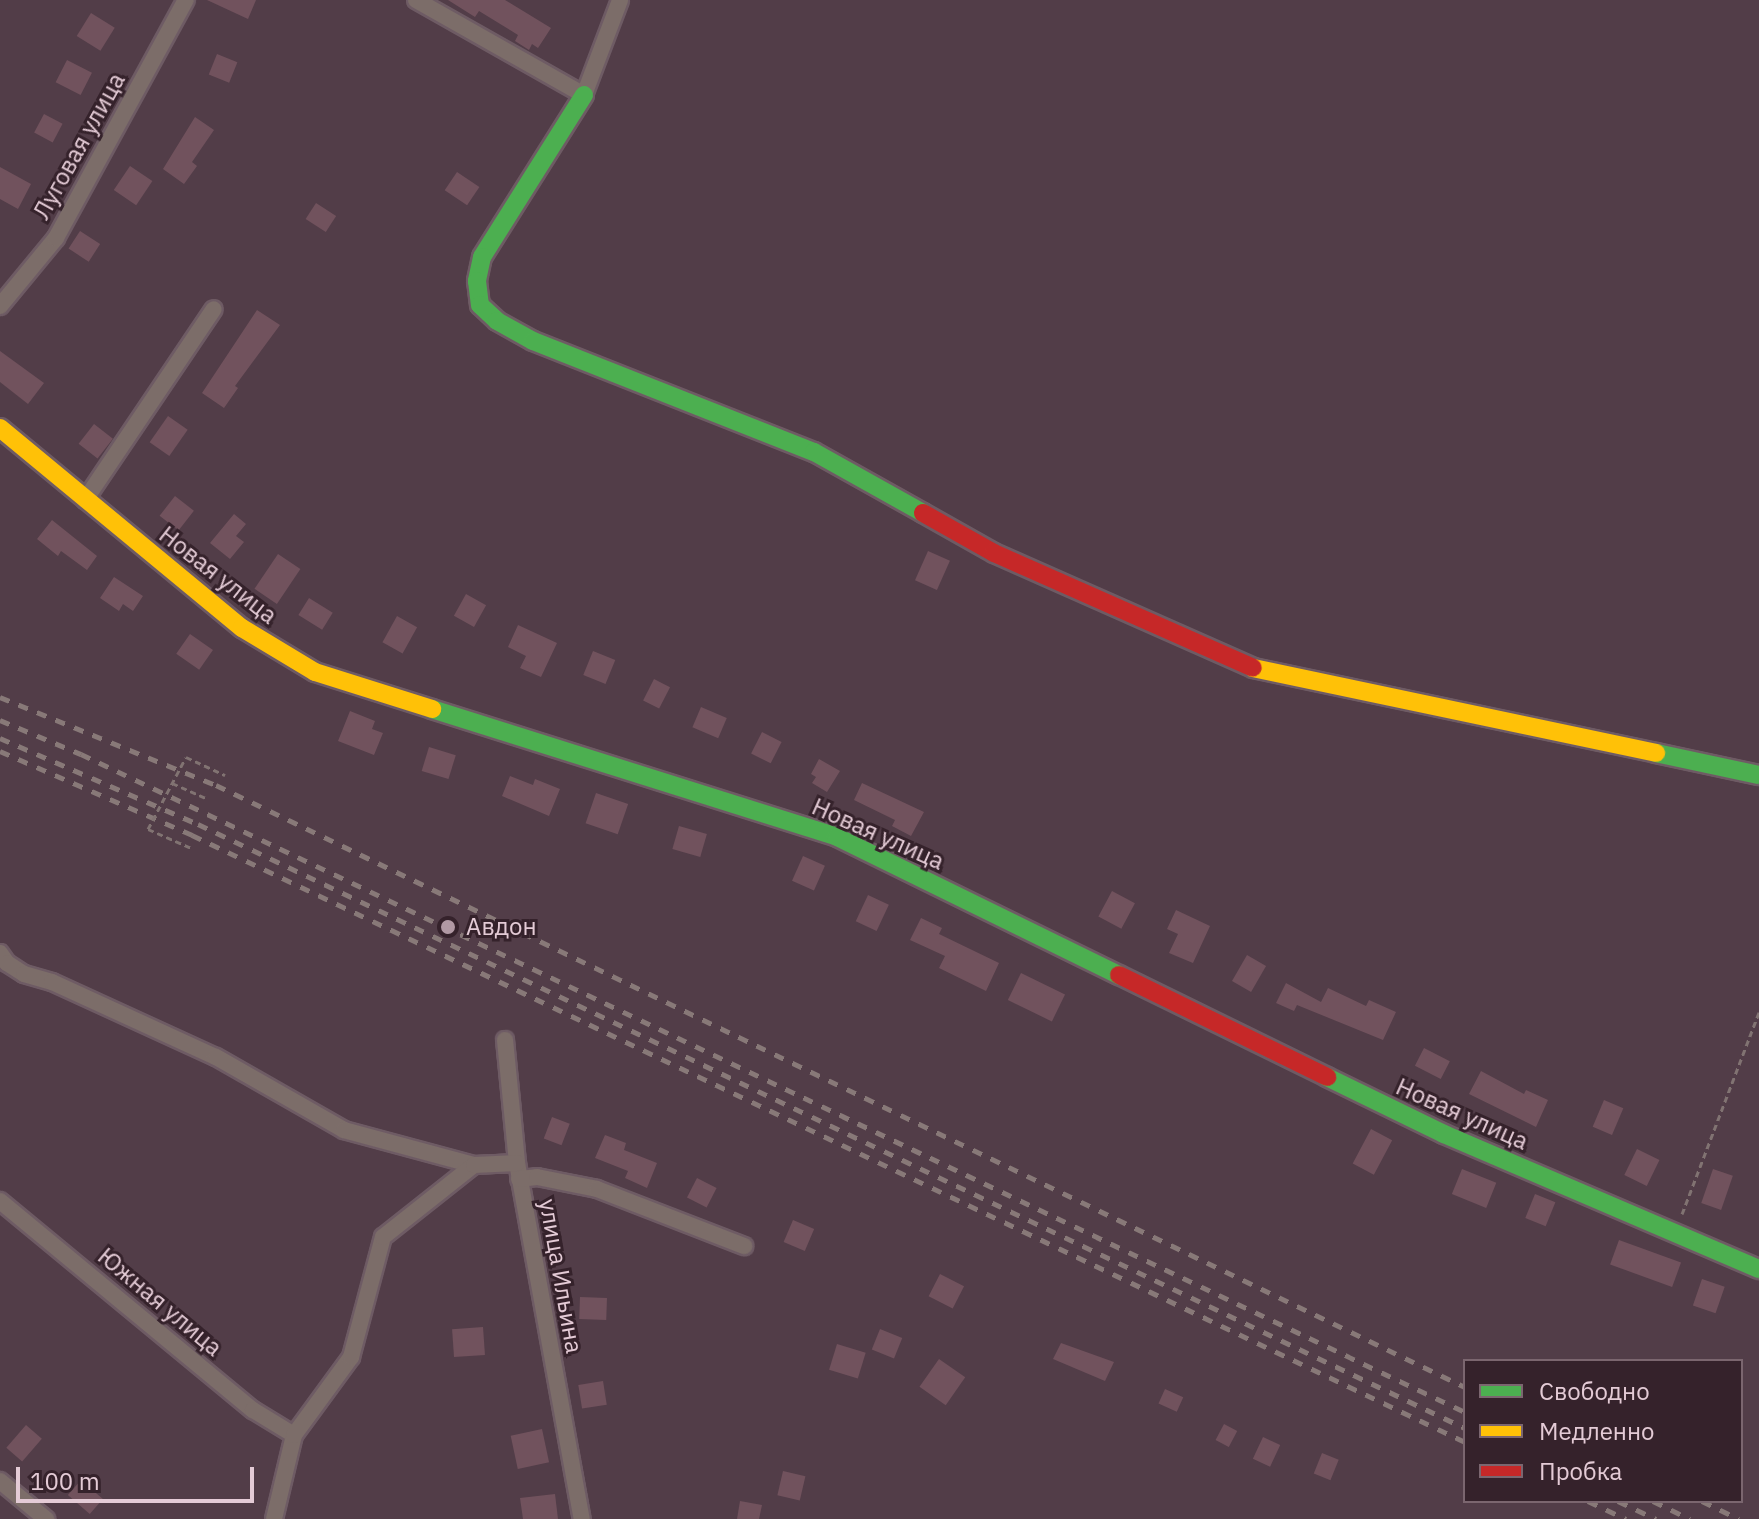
<!DOCTYPE html>
<html>
<head>
<meta charset="utf-8">
<style>
	body { margin:0 }
	#map { position:relative; width:1759px; height:1519px; overflow:hidden; background:#523d48; font-family:"IBM Plex Sans",sans-serif }
	div>[style] { position:absolute }
	.building>* { inset:0; background:#71525d; transform-origin:0 0 }
	.path>* { height:3px; margin-top:-1.5px; transform-origin:0; background:repeating-linear-gradient(90deg,#817372 0 6px,transparent 0 10px) }
	.roads { filter:drop-shadow(2px 0 #6e5b64) drop-shadow(-2px 0 #6e5b64) drop-shadow(0 2px #6e5b64) drop-shadow(0 -2px #6e5b64) }
	.street>* { height:16px; margin:-8px; padding:0 8px; transform-origin:8px; border-radius:8px; background:#7c6d69 }
	.fast>* { height:18px; margin:-9px; padding:0 9px; transform-origin:9px; border-radius:9px; background:#4caf50 }
	.slow>* { height:18px; margin:-9px; padding:0 9px; transform-origin:9px; border-radius:9px; background:#ffc107 }
	.jam>* { height:18px; margin:-9px; padding:0 9px; transform-origin:9px; border-radius:9px; background:#c62828 }
	.rail>* { height:5px; margin-top:-2.5px; transform-origin:0; background:repeating-linear-gradient(90deg,#887978 0 10px,transparent 0 20px) }
	.path-bridge>* { height:3px; margin-top:-1.5px; transform-origin:0; background:repeating-linear-gradient(90deg,#817372 0 6px,transparent 0 10px) }
	.dots>* { width:22px; height:22px; translate:-50% -50%; box-sizing:border-box; border:4px solid #35222b; border-radius:50% }
	span { translate:-50% -50%; white-space:nowrap; text-align:center; line-height:1.15; -webkit-text-stroke:6px #35222b; paint-order:stroke }
	.street-label { font-size:24px; color:#e4cbd6 }
	.poi-label { font-size:24px; color:#e4cbd6 }
	.left { translate:0 -50%; text-align:left }
	.legend { position:absolute; left:1463px; top:1359px; width:280px; height:144px; box-sizing:border-box; background:#35222b; border:2px solid #7b666f; margin:0; padding:10px 14px; list-style:none; font-size:24px; color:#e4cbd6 }
	.legend li { display:flex; align-items:center; gap:16px; height:40px }
	.legend b { width:40px; border:2px solid #7b666f }
	.scale { position:absolute; left:16px; top:1467px; width:238px; height:36px; box-sizing:border-box; border:4px solid #e4cbd6; border-top:0; padding-left:10px; font-size:24px; line-height:28px; white-space:nowrap; color:#e4cbd6; -webkit-text-stroke:6px #35222b; paint-order:stroke }
</style>
</head>
<body>
<div id="map">
	<div class="building">
		<i style="clip-path:polygon(207px 0,256px 0,248px 19px)"></i>
		<i style="clip-path:polygon(448px 0,505px 0,551px 28px,538px 48px,532px 44px,529px 50px,515px 41px,518px 35px,479px 11px,475px 17px)"></i>
		<i style="left:91px;top:13px;width:28px;height:27px;rotate:32deg"></i>
		<i style="left:217px;top:54px;width:22px;height:22px;rotate:22deg"></i>
		<i style="left:67px;top:60px;width:28px;height:25px;rotate:27deg"></i>
		<i style="left:44px;top:114px;width:21px;height:21px;rotate:28deg"></i>
		<i style="clip-path:polygon(195px 117px,214px 130px,192px 162px,197px 166px,184px 184px,163px 169px)"></i>
		<i style="left:130px;top:166px;width:27px;height:29px;rotate:34deg"></i>
		<i style="clip-path:polygon(0 167px,31px 184px,18px 209px,0 199px)"></i>
		<i style="left:457px;top:172px;width:27px;height:22px;rotate:34deg"></i>
		<i style="left:316px;top:203px;width:24px;height:19px;rotate:33deg"></i>
		<i style="left:80px;top:231px;width:24px;height:21px;rotate:33deg"></i>
		<i style="clip-path:polygon(257px 310px,280px 325px,235px 386px,238px 388px,224px 408px,202px 393px)"></i>
		<i style="clip-path:polygon(0 351px,44px 383px,28px 404px,0 382px)"></i>
		<i style="left:168px;top:416px;width:24px;height:32px;rotate:35deg"></i>
		<i style="left:94px;top:424px;width:24px;height:25px;rotate:38deg"></i>
		<i style="left:175px;top:496px;width:24px;height:25px;rotate:38deg"></i>
		<i style="clip-path:polygon(234px 514px,246px 524px,236px 536px,244px 542px,230px 559px,210px 543px)"></i>
		<i style="clip-path:polygon(52px 520px,97px 556px,87px 570px,61px 551px,58px 556px,37px 539px)"></i>
		<i style="left:928px;top:551px;width:24px;height:32px;rotate:24deg"></i>
		<i style="left:278px;top:554px;width:27px;height:42px;rotate:34deg"></i>
		<i style="clip-path:polygon(114px 577px,143px 596px,133px 611px,123px 604px,119px 611px,100px 598px)"></i>
		<i style="left:466px;top:594px;width:23px;height:25px;rotate:29deg"></i>
		<i style="left:309px;top:598px;width:28px;height:20px;rotate:32deg"></i>
		<i style="left:397px;top:616px;width:23px;height:30px;rotate:29deg"></i>
		<i style="clip-path:polygon(518px 625px,557px 643px,541px 677px,520px 668px,526px 656px,508px 647px)"></i>
		<i style="left:190px;top:634px;width:28px;height:24px;rotate:35deg"></i>
		<i style="left:593px;top:651px;width:24px;height:26px;rotate:22deg"></i>
		<i style="left:654px;top:679px;width:18px;height:24px;rotate:27deg"></i>
		<i style="left:701px;top:707px;width:28px;height:22px;rotate:23deg"></i>
		<i style="clip-path:polygon(350px 711px,375px 721px,372px 729px,383px 733px,374px 755px,338px 741px)"></i>
		<i style="left:762px;top:732px;width:22px;height:24px;rotate:27deg"></i>
		<i style="left:429px;top:747px;width:28px;height:25px;rotate:17deg"></i>
		<i style="clip-path:polygon(819px 759px,840px 771px,827px 792px,812px 783px,816px 777px,811px 774px)"></i>
		<i style="clip-path:polygon(510px 776px,533px 785px,535px 779px,560px 789px,549px 816px,502px 796px)"></i>
		<i style="clip-path:polygon(862px 783px,924px 812px,911px 836px,892px 826px,895px 820px,854px 800px)"></i>
		<i style="left:596px;top:793px;width:34px;height:32px;rotate:19deg"></i>
		<i style="left:679px;top:826px;width:29px;height:24px;rotate:16deg"></i>
		<i style="left:803px;top:856px;width:24px;height:27px;rotate:24deg"></i>
		<i style="left:1112px;top:891px;width:26px;height:29px;rotate:28deg"></i>
		<i style="left:868px;top:895px;width:23px;height:29px;rotate:25deg"></i>
		<i style="clip-path:polygon(1176px 910px,1210px 926px,1193px 963px,1169px 953px,1178px 934px,1167px 929px)"></i>
		<i style="clip-path:polygon(921px 918px,942px 928px,939px 934px,999px 963px,986px 991px,939px 968px,945px 956px,910px 940px)"></i>
		<i style="left:1247px;top:955px;width:22px;height:30px;rotate:30deg"></i>
		<i style="left:1021px;top:973px;width:49px;height:30px;rotate:26deg"></i>
		<i style="clip-path:polygon(1286px 983px,1321px 1002px,1328px 988px,1366px 1006px,1369px 1000px,1396px 1012px,1383px 1040px,1297px 1005px,1294px 1011px,1276px 1003px)"></i>
		<i style="left:1424px;top:1048px;width:29px;height:20px;rotate:27deg"></i>
		<i style="clip-path:polygon(1481px 1071px,1524px 1094px,1526px 1090px,1548px 1100px,1536px 1127px,1469px 1094px)"></i>
		<i style="left:1604px;top:1100px;width:21px;height:29px;rotate:23deg"></i>
		<i style="left:552px;top:1117px;width:19px;height:23px;rotate:21deg"></i>
		<i style="left:1371px;top:1129px;width:24px;height:39px;rotate:28deg"></i>
		<i style="clip-path:polygon(605px 1135px,626px 1143px,624px 1150px,657px 1163px,647px 1188px,625px 1178px,628px 1171px,595px 1158px)"></i>
		<i style="left:1637px;top:1149px;width:25px;height:29px;rotate:26deg"></i>
		<i style="left:1462px;top:1169px;width:37px;height:27px;rotate:22deg"></i>
		<i style="left:1713px;top:1169px;width:21px;height:36px;rotate:19deg"></i>
		<i style="left:697px;top:1178px;width:22px;height:22px;rotate:27deg"></i>
		<i style="left:1535px;top:1194px;width:22px;height:26px;rotate:22deg"></i>
		<i style="left:793px;top:1220px;width:23px;height:24px;rotate:23deg"></i>
		<i style="left:1619px;top:1240px;width:66px;height:26px;rotate:20deg"></i>
		<i style="left:940px;top:1274px;width:27px;height:25px;rotate:27deg"></i>
		<i style="left:1702px;top:1279px;width:24px;height:28px;rotate:19deg"></i>
		<i style="left:580px;top:1297px;width:27px;height:22px;rotate:2deg"></i>
		<i style="left:483px;top:1327px;width:28px;height:31px;rotate:86deg"></i>
		<i style="left:880px;top:1329px;width:24px;height:22px;rotate:22deg"></i>
		<i style="clip-path:polygon(1061px 1343px,1114px 1362px,1105px 1381px,1053px 1359px)"></i>
		<i style="left:837px;top:1344px;width:30px;height:27px;rotate:17deg"></i>
		<i style="left:939px;top:1359px;width:32px;height:34px;rotate:35deg"></i>
		<i style="left:603px;top:1381px;width:24px;height:25px;rotate:81deg"></i>
		<i style="left:1165px;top:1389px;width:20px;height:16px;rotate:24deg"></i>
		<i style="left:1224px;top:1424px;width:15px;height:18px;rotate:28deg"></i>
		<i style="left:26px;top:1425px;width:21px;height:30px;rotate:41deg"></i>
		<i style="left:542px;top:1429px;width:34px;height:32px;rotate:78deg"></i>
		<i style="left:1263px;top:1437px;width:19px;height:24px;rotate:25deg"></i>
		<i style="left:1322px;top:1453px;width:18px;height:22px;rotate:22deg"></i>
		<i style="left:783px;top:1471px;width:23px;height:25px;rotate:13deg"></i>
		<i style="left:81px;top:1480px;width:29px;height:20px;rotate:41deg"></i>
		<i style="clip-path:polygon(555px 1494px,558px 1519px,523px 1519px,520px 1498px)"></i>
		<i style="clip-path:polygon(740px 1501px,762px 1505px,759px 1519px,737px 1519px)"></i>
	</div>
	<div class="path">
		<i style="left:186px;top:757px;width:43px;rotate:24.8deg"></i>
		<i style="left:172px;top:783px;width:39px;rotate:24deg"></i>
		<i style="left:148px;top:829px;width:47px;rotate:23.8deg"></i>
		<i style="left:1682px;top:1214px;width:216px;rotate:-69.1deg"></i>
	</div>
	<div class="roads">
		<div class="street">
			<i style="left:416px;top:0;width:193px;rotate:29.5deg"></i>
			<i style="left:584px;top:95px;width:102px;rotate:-69.2deg"></i>
			<i style="left:0;top:306px;width:88px;rotate:-50.5deg"></i>
			<i style="left:56px;top:238px;width:271px;rotate:-61.4deg"></i>
			<i style="left:85px;top:500px;width:230px;rotate:-56deg"></i>
			<i style="left:0;top:953px;width:12px;rotate:55deg"></i>
			<i style="left:7px;top:963px;width:20px;rotate:33deg"></i>
			<i style="left:24px;top:974px;width:29px;rotate:16deg"></i>
			<i style="left:52px;top:982px;width:180px;rotate:24.6deg"></i>
			<i style="left:216px;top:1057px;width:147px;rotate:29.7deg"></i>
			<i style="left:344px;top:1130px;width:135px;rotate:15.1deg"></i>
			<i style="left:505px;top:1040px;width:124px;rotate:84.4deg"></i>
			<i style="left:517px;top:1163px;width:362px;rotate:79.7deg"></i>
			<i style="left:519px;top:1179px;width:18px;rotate:-6deg"></i>
			<i style="left:537px;top:1177px;width:61px;rotate:11.3deg"></i>
			<i style="left:597px;top:1189px;width:158px;rotate:21.2deg"></i>
			<i style="left:0;top:1201px;width:328px;rotate:39.6deg"></i>
			<i style="left:253px;top:1410px;width:48px;rotate:31.4deg"></i>
			<i style="left:0;top:1481px;width:60px;rotate:39.6deg"></i>
			<i style="left:274px;top:1519px;width:86px;rotate:-76.6deg"></i>
			<i style="left:294px;top:1435px;width:97px;rotate:-53.8deg"></i>
			<i style="left:351px;top:1357px;width:124px;rotate:-75.1deg"></i>
			<i style="left:383px;top:1237px;width:116px;rotate:-38.4deg"></i>
			<i style="left:474px;top:1165px;width:43px;rotate:-2.7deg"></i>
		</div>
		<div class="fast">
			<i style="left:584px;top:95px;width:191px;rotate:122.2deg"></i>
			<i style="left:482px;top:257px;width:25px;rotate:102deg"></i>
			<i style="left:477px;top:281px;width:24px;rotate:83deg"></i>
			<i style="left:480px;top:305px;width:23px;rotate:43deg"></i>
			<i style="left:497px;top:321px;width:41px;rotate:29.1deg"></i>
			<i style="left:533px;top:341px;width:302px;rotate:21.6deg"></i>
			<i style="left:814px;top:452px;width:125px;rotate:29.2deg"></i>
			<i style="left:432px;top:709px;width:425px;rotate:17.5deg"></i>
			<i style="left:837px;top:837px;width:314px;rotate:26.1deg"></i>
			<i style="left:1656px;top:753px;width:105px;rotate:12.1deg"></i>
			<i style="left:1327px;top:1077px;width:130px;rotate:26deg"></i>
			<i style="left:1444px;top:1134px;width:343px;rotate:23.2deg"></i>
		</div>
		<div class="slow">
			<i style="left:0;top:428px;width:314px;rotate:39.6deg"></i>
			<i style="left:242px;top:628px;width:85px;rotate:31.1deg"></i>
			<i style="left:315px;top:672px;width:123px;rotate:17.5deg"></i>
			<i style="left:1253px;top:668px;width:412px;rotate:11.9deg"></i>
		</div>
		<div class="jam">
			<i style="left:923px;top:513px;width:81px;rotate:29.4deg"></i>
			<i style="left:994px;top:553px;width:283px;rotate:23.9deg"></i>
			<i style="left:1119px;top:975px;width:232px;rotate:26.1deg"></i>
		</div>
	</div>
	<div class="rail">
		<i style="left:0;top:697px;width:233px;rotate:22.2deg"></i>
		<i style="left:216px;top:785px;width:1387px;rotate:25.73deg"></i>
		<i style="left:0;top:720px;width:88px;rotate:22.8deg"></i>
		<i style="left:81px;top:754px;width:1532px;rotate:25.43deg"></i>
		<i style="left:0;top:738px;width:216px;rotate:23.5deg"></i>
		<i style="left:198px;top:824px;width:1404px;rotate:25.49deg"></i>
		<i style="left:0;top:751px;width:210px;rotate:23.6deg"></i>
		<i style="left:192px;top:835px;width:1410px;rotate:25.49deg"></i>
		<i style="left:1588px;top:1501px;width:42px;rotate:25.3deg"></i>
		<i style="left:1618px;top:1501px;width:42px;rotate:25.3deg"></i>
		<i style="left:1653px;top:1501px;width:41px;rotate:25.9deg"></i>
		<i style="left:1702px;top:1501px;width:41px;rotate:25.9deg"></i>
	</div>
	<div class="path-bridge">
		<i style="left:148px;top:829px;width:81px;rotate:-62.2deg"></i>
	</div>
	<div class="dots">
		<i style="left:448px;top:927px;background:#b199a4"></i>
	</div>
	<div class="street-label">
		<span style="left:79px;top:146px;rotate:-61deg">Луговая улица</span>
		<span style="left:218px;top:575px;rotate:38deg">Новая улица</span>
		<span style="left:878px;top:834px;rotate:24deg">Новая улица</span>
		<span style="left:1462px;top:1114px;rotate:24deg">Новая улица</span>
		<span style="left:561px;top:1276px;rotate:80deg">улица Ильина</span>
		<span style="left:160px;top:1302px;rotate:40deg">Южная улица</span>
	</div>
	<div class="poi-label">
		<span class="left" style="left:466px;top:927px">Авдон</span>
	</div>
	<ul class="legend">
	<li><b style="height:10px;background:#4caf50"></b>Свободно</li>
	<li><b style="height:10px;background:#ffc107"></b>Медленно</li>
	<li><b style="height:10px;background:#c62828"></b>Пробка</li>
	</ul>
	<div class="scale">100 m</div>
</div>
</body>
</html>
